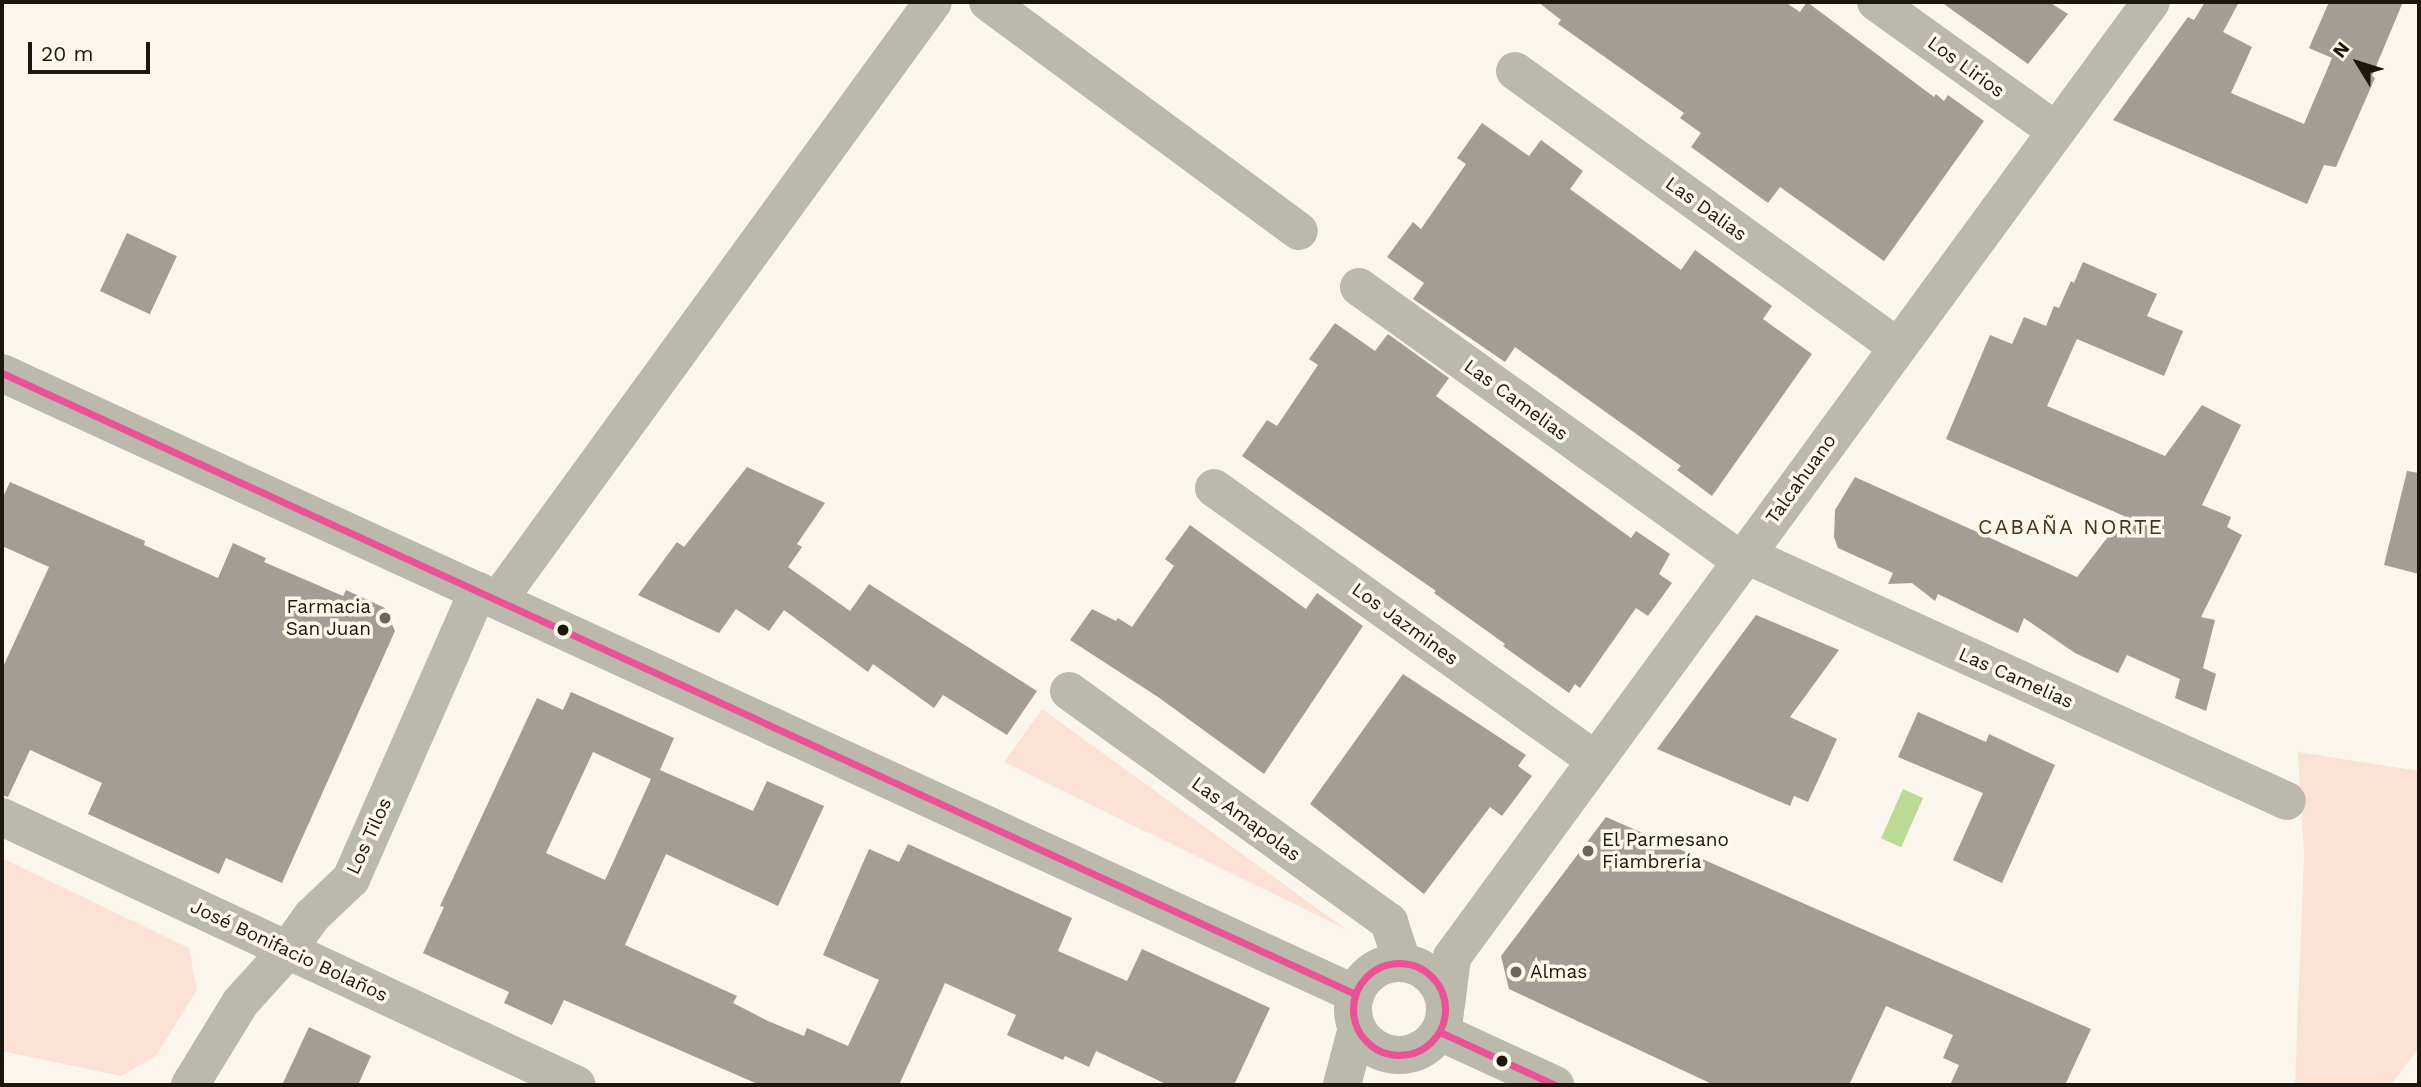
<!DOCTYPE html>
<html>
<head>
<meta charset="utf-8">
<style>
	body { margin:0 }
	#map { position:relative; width:2421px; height:1087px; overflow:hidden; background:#faf6ed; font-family:"Work Sans",sans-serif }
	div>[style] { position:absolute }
	.green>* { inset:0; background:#fbe2d5 }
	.water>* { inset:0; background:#bcd996; transform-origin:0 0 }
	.building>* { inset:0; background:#a39d96; transform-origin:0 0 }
	.minor>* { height:38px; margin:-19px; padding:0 19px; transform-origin:19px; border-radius:19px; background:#bab9ac }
	.minor>.ring { margin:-19px; padding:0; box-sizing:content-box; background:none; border:38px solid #bab9ac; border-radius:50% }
	.bus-1>* { height:7px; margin:-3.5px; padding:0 3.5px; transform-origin:3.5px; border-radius:3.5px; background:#e95297 }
	.bus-1>.ring { margin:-3.5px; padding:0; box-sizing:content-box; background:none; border:7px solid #e95297; border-radius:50% }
	.dots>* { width:19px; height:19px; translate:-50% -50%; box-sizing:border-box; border:4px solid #fff7e8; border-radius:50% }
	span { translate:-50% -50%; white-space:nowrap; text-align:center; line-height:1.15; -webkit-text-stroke:7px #fff7e8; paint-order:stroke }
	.street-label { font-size:19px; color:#1b170e }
	.poi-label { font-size:19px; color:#1b170e }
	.right { translate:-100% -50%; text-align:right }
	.left { translate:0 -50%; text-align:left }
	.neighbourhood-label { font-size:21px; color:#3f3622; letter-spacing:2px }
	.frame { position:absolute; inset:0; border:4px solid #1b170e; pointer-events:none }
	.north { position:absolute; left:2323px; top:28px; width:70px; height:70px; -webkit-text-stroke:5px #fff7e8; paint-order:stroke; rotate:308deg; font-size:19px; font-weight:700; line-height:28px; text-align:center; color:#1b170e }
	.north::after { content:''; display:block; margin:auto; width:24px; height:32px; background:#1b170e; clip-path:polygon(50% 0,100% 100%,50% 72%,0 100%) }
	.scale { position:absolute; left:28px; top:42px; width:122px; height:32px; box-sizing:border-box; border:4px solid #1b170e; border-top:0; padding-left:9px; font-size:21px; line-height:24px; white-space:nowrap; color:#1b170e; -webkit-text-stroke:5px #fff7e8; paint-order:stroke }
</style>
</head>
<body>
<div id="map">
	<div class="green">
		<i style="clip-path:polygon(1042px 709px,1347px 930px,1004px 762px)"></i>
		<i style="clip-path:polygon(2298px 752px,2419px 771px,2419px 1047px,2391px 1085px,2295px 1085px,2304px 855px)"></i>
		<i style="clip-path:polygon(2px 858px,189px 948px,197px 990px,156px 1056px,121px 1076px,2px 1051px)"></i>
	</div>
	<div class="water">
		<i style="left:1903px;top:789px;width:22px;height:54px;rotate:24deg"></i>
	</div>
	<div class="building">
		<i style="clip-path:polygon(1538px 2px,1785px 2px,1800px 12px,1807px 2px,1934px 97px,1936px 94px,1944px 101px,1948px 95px,1984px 121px,1884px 261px,1780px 187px,1768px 203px,1691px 147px,1701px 133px,1680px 118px,1684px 113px,1558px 24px,1561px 20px)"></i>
		<i style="clip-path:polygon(1941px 2px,2049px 2px,2068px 14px,2028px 64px)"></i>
		<i style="clip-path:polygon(2205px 2px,2239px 2px,2223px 32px,2252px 47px,2231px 93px,2304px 124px,2332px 58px,2309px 48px,2329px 2px,2403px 2px,2372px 76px,2375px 78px,2336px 167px,2324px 165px,2307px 204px,2113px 120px,2188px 17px,2194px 20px)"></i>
		<i style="clip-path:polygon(1482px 123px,1529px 156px,1541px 140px,1583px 171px,1570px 189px,1681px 270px,1695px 250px,1772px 306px,1763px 319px,1812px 354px,1712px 496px,1677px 470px,1681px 466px,1515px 347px,1505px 362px,1413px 299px,1424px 283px,1387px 257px,1413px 222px,1421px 229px,1466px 164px,1457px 158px)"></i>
		<i style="left:127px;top:233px;width:55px;height:64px;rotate:25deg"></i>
		<i style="clip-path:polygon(2083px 262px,2157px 294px,2147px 316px,2183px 331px,2164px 376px,2077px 339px,2047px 406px,2165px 456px,2202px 405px,2241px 425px,2202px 505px,2231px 517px,2227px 527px,2242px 535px,2201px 617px,2215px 620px,2203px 668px,2216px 674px,2206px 711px,2175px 698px,2180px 679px,2127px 655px,2118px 673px,2075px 653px,2024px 618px,2018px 633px,1938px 594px,1935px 601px,1912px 583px,1888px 584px,1893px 573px,1838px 548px,1834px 537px,1835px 510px,1855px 477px,2077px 577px,2124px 516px,1946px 439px,1990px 335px,2012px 344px,2024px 317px,2046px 326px,2054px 306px,2059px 308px,2071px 281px,2074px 283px)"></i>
		<i style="clip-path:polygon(1335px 323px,1375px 351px,1388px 334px,1449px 378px,1436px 396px,1631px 538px,1636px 531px,1670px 554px,1659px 574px,1672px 583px,1648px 616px,1636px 608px,1580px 688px,1575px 684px,1569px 693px,1503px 646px,1505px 644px,1434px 593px,1436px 591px,1242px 456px,1267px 420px,1277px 426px,1318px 365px,1309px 359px)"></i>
		<i style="clip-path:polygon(747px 467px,825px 503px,797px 544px,802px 547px,788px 567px,850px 611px,869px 584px,1037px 691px,1007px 735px,943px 695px,934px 708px,873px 664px,868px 672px,784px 610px,769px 631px,736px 609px,719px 633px,638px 595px,677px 542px,684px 547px)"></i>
		<i style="clip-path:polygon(2407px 471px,2419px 473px,2419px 574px,2384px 565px)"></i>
		<i style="clip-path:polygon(10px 482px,145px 541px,144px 545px,218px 578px,233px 543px,266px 558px,264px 562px,343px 596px,346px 590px,385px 608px,395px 631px,282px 883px,226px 858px,219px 874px,88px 814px,102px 783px,30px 750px,8px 797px,2px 795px,2px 669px,49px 567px,2px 546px,2px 499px)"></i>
		<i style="clip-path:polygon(1190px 525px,1306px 609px,1317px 593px,1363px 626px,1264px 774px,1158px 697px,1070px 640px,1092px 609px,1116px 621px,1118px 618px,1132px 627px,1174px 566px,1165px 559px)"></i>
		<i style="clip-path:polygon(1756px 615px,1839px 650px,1790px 717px,1837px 739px,1808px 802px,1794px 796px,1790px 806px,1657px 749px)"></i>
		<i style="clip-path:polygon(1403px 674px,1526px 755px,1518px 766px,1532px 776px,1502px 816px,1490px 807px,1424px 894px,1310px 804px)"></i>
		<i style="clip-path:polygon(evenodd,571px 692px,674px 738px,660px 770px,753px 811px,767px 781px,824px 806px,778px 906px,666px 854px,625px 945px,737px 996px,733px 1003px,768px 1021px,804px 1036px,807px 1028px,848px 1046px,879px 980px,823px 955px,869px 849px,899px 862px,908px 844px,1072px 918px,1058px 951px,1127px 981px,1142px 949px,1270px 1008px,1234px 1085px,1168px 1085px,1096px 1051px,1089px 1067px,1065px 1056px,1063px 1060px,1007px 1035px,1016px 1015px,945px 983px,899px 1085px,760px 1085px,564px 1000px,552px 1025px,504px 1003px,509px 992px,423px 953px,444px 907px,440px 906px,537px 698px,563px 710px,571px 692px,593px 752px,651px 779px,605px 880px,546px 853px,593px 752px)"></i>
		<i style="clip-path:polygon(1918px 712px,1986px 742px,1989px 734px,2055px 765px,2002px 883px,1953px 860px,1983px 793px,1898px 757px)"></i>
		<i style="clip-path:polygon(1606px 817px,2091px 1029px,2065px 1085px,1950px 1085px,1959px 1065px,1943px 1058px,1953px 1035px,1886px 1006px,1849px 1085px,1714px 1085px,1509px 989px,1501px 956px)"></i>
		<i style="clip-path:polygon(309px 1027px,371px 1056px,358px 1085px,282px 1085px)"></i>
	</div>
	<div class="minor">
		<i style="left:988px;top:2px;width:386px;rotate:36.4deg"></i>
		<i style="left:1876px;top:2px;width:221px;rotate:35.6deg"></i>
		<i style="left:1515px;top:71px;width:472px;rotate:35.8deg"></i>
		<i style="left:1359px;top:287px;width:471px;rotate:35.6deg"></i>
		<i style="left:2px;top:373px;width:1489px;rotate:24.65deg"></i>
		<i style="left:1214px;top:488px;width:469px;rotate:35.5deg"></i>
		<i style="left:1746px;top:555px;width:594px;rotate:24.45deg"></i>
		<i style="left:498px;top:600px;width:739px;rotate:-53.97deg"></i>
		<i style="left:1069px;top:691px;width:395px;rotate:35.8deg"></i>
		<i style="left:1389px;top:922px;width:42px;rotate:72deg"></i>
		<i style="left:2px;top:817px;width:634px;rotate:24.99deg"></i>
		<i class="ring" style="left:1353px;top:963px;width:54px;height:54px"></i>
		<i style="left:1446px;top:1005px;width:48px;rotate:-82.9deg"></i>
		<i style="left:1452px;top:957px;width:1183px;rotate:-53.8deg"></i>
		<i style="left:1440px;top:1032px;width:127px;rotate:24.7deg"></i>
		<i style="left:190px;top:1085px;width:96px;rotate:-58.6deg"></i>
		<i style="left:240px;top:1003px;width:70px;rotate:-47.9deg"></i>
		<i style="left:287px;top:951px;width:43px;rotate:-54.5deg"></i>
		<i style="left:312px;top:916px;width:54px;rotate:-43.5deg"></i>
		<i style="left:351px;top:879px;width:315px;rotate:-66.2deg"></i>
		<i style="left:1342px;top:1085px;width:59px;rotate:-75.3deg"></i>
	</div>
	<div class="bus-1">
		<i style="left:2px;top:373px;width:1489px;rotate:24.65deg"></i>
		<i class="ring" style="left:1353px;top:963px;width:85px;height:85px"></i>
		<i style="left:1440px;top:1032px;width:127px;rotate:24.7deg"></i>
	</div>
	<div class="dots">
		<i style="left:385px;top:618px;background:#69655c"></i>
		<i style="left:563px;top:630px;background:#1b170e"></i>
		<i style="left:1588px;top:851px;background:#69655c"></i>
		<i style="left:1516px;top:972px;background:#69655c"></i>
		<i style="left:1502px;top:1061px;background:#1b170e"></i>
	</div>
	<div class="street-label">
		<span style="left:1966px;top:67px;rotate:36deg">Los Lirios</span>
		<span style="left:1706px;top:209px;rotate:36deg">Las Dalias</span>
		<span style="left:1516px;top:400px;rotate:36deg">Las Camelias</span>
		<span style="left:1801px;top:479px;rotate:-54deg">Talcahuano</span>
		<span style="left:1405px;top:624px;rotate:36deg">Los Jazmines</span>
		<span style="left:2016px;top:678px;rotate:24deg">Las Camelias</span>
		<span style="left:1246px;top:819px;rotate:36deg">Las Amapolas</span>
		<span style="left:369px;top:836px;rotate:-65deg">Los Tilos</span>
		<span style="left:289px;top:951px;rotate:25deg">José Bonifacio Bolaños</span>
	</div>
	<div class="poi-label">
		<span class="right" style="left:371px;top:618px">Farmacia<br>San Juan</span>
		<span class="left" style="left:1602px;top:851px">El Parmesano<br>Fiambrería</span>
		<span class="left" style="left:1530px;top:972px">Almas</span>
	</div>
	<div class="neighbourhood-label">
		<span style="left:2071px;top:527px">CABAÑA NORTE</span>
	</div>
	<div class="frame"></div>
	<div class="north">N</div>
	<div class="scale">20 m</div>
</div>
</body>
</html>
